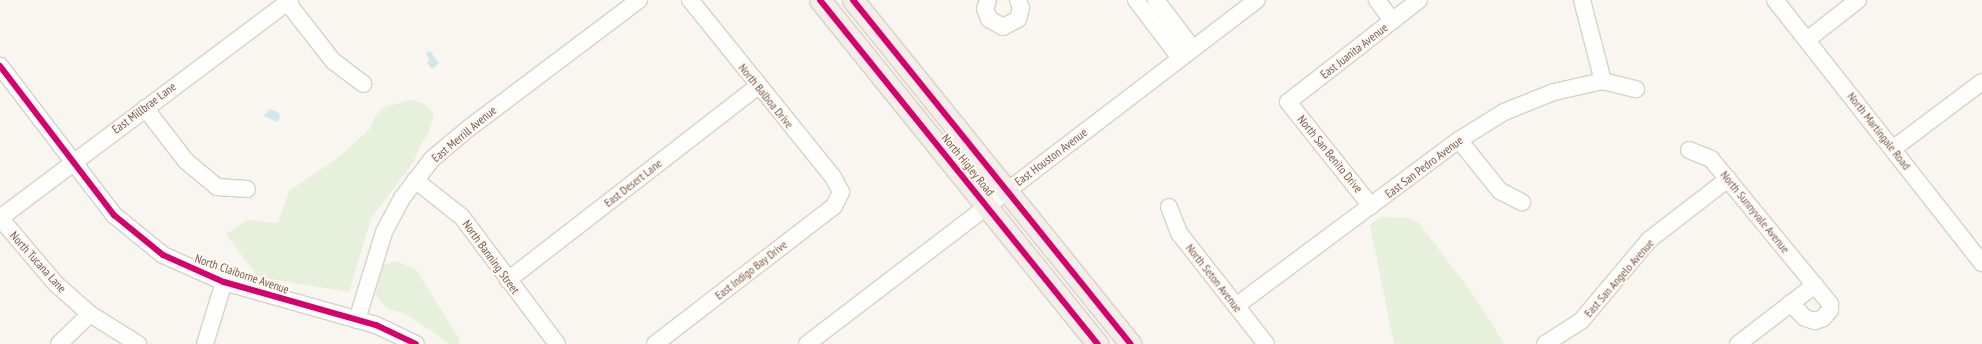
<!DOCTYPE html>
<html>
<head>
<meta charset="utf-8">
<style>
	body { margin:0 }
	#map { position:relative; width:1982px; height:344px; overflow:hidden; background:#f9f5f0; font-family:"PT Sans Narrow",sans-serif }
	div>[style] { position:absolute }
	.green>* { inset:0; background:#e7f0db }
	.water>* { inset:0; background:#d0e8ea }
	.roads { filter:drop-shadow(1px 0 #d7d1cb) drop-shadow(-1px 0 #d7d1cb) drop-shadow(0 1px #d7d1cb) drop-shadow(0 -1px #d7d1cb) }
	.minor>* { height:16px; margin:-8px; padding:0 8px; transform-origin:8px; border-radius:8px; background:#fefefd }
	.major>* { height:21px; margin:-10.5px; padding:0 10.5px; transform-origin:10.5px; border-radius:10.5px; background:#f3eee8 }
	.cycleway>* { height:6px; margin:-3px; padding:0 3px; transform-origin:3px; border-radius:3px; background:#d6006c }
	span { translate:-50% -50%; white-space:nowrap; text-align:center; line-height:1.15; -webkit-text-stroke:4px #fffaf3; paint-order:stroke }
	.street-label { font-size:12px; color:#7a5c4d }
</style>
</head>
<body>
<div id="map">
	<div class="green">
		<i style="clip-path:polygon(411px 100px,423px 103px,434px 114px,428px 134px,421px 144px,413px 163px,371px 218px,349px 292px,258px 277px,226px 234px,247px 220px,278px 223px,289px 191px,335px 160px,370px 129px,375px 116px,384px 107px)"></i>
		<i style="clip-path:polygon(1380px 217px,1407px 218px,1418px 222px,1477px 300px,1504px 344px,1394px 344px,1370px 225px)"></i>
		<i style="clip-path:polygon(397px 261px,416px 270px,459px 338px,460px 344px,450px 344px,406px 314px,387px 308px,376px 295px,381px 266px)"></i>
	</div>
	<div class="water">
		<i style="clip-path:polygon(430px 51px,439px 63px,432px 69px,427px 63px,429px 59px,426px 53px)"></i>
		<i style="clip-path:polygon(270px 109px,279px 113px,280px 118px,277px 122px,264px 116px)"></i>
	</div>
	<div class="roads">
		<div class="minor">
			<i style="left:988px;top:0;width:9px;rotate:108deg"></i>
			<i style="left:985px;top:9px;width:11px;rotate:68deg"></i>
			<i style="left:989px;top:19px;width:16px;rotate:30deg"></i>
			<i style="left:1003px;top:27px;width:17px;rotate:-28deg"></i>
			<i style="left:1018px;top:19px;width:11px;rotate:-75deg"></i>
			<i style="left:1021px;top:8px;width:9px;rotate:-111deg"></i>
			<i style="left:1136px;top:0;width:73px;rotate:52.8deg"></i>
			<i style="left:1156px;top:0;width:61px;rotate:52.9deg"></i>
			<i style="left:1377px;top:0;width:26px;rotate:54deg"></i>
			<i style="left:1582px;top:0;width:84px;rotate:75.5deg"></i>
			<i style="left:1775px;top:0;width:335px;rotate:51.8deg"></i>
			<i style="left:287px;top:2px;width:75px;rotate:52.1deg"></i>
			<i style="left:333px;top:61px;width:38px;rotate:37deg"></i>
			<i style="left:1807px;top:40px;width:65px;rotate:-38.1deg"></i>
			<i style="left:0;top:66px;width:188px;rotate:52.6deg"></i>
			<i style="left:114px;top:215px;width:63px;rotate:39.2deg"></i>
			<i style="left:163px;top:255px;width:67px;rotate:23.9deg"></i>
			<i style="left:224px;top:282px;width:158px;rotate:15.8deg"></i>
			<i style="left:376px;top:325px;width:44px;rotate:25.4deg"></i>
			<i style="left:145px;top:108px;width:67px;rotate:52.3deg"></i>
			<i style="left:186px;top:161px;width:40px;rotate:40deg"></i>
			<i style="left:217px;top:187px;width:30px;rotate:4deg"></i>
			<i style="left:1459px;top:140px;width:65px;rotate:51.2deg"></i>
			<i style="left:1500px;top:191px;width:25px;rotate:27deg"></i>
			<i style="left:1894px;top:148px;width:110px;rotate:-36.9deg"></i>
			<i style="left:1689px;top:150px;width:24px;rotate:22deg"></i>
			<i style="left:1711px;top:159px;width:188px;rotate:50.6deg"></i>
			<i style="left:1830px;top:304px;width:6px;rotate:90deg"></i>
			<i style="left:1830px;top:310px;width:11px;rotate:131deg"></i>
			<i style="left:1823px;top:318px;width:9px;rotate:159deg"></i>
			<i style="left:1815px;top:321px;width:10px;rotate:-163deg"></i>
			<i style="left:1805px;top:318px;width:21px;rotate:-135deg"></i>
			<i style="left:415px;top:180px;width:60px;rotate:38.2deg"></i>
			<i style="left:462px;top:217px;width:159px;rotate:53.2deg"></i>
			<i style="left:1371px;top:206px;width:133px;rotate:-128.6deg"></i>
			<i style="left:1288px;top:102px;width:166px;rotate:-37.9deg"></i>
			<i style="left:1169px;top:207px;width:28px;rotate:69deg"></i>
			<i style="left:1179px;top:233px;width:141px;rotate:51.9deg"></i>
			<i style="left:0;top:218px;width:363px;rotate:-36.9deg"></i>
			<i style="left:0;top:218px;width:87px;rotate:49.7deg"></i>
			<i style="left:56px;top:284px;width:45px;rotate:41.4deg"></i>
			<i style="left:90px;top:314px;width:57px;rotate:32deg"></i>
			<i style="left:508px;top:280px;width:316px;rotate:-37.8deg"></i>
			<i style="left:1236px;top:306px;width:278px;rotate:-36.7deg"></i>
			<i style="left:1459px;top:140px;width:53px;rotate:-31.9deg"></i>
			<i style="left:1504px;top:112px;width:54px;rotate:-21.8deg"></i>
			<i style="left:1554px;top:92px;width:50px;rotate:-12.7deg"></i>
			<i style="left:1603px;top:81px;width:34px;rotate:14deg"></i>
			<i style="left:357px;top:320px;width:92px;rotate:-72.9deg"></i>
			<i style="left:384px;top:232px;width:40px;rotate:-62deg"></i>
			<i style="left:403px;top:197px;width:48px;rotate:-52.7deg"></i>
			<i style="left:432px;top:159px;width:48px;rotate:-40deg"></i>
			<i style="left:469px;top:128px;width:213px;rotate:-37deg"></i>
			<i style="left:59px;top:344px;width:43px;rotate:-44.1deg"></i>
			<i style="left:205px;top:344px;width:65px;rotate:-73deg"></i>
			<i style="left:655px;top:344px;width:226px;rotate:-37.6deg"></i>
			<i style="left:834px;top:206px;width:16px;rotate:-63deg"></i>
			<i style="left:841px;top:192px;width:17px;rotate:-118deg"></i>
			<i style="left:833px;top:177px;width:228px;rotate:-128.9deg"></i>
			<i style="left:807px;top:344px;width:566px;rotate:-37.4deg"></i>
			<i style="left:1545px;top:344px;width:43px;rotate:-32.6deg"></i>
			<i style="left:1581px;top:321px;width:106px;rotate:-50deg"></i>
			<i style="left:1649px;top:240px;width:100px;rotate:-37.7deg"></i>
			<i style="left:1738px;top:344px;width:97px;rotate:-37.5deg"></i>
		</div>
		<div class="major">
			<i style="left:820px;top:0;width:442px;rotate:51.1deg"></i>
			<i style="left:853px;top:0;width:442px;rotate:51.1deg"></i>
		</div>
	</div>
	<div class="cycleway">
		<i style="left:820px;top:0;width:442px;rotate:51.1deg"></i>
		<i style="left:853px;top:0;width:442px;rotate:51.1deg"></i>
		<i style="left:0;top:66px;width:188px;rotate:52.6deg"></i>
		<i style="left:114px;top:215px;width:63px;rotate:39.2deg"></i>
		<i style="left:163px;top:255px;width:67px;rotate:23.9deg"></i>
		<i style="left:224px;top:282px;width:158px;rotate:15.8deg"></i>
		<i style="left:376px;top:325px;width:44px;rotate:25.4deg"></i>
	</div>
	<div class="street-label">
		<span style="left:1354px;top:51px;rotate:-38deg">East Juanita Avenue</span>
		<span style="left:766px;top:96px;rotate:51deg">North Balboa Drive</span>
		<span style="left:144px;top:108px;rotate:-37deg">East Millbrae Lane</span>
		<span style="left:1879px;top:131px;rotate:52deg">North Martingale Road</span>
		<span style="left:464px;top:134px;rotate:-40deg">East Merrill Avenue</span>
		<span style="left:1330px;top:154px;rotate:51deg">North San Benito Drive</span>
		<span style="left:1051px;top:157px;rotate:-37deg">East Houston Avenue</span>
		<span style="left:968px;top:165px;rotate:51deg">North Higley Road</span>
		<span style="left:1424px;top:167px;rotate:-37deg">East San Pedro Avenue</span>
		<span style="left:633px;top:183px;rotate:-38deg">East Desert Lane</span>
		<span style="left:1755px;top:212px;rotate:51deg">North Sunnyvale Avenue</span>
		<span style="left:491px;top:257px;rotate:54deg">North Banning Street</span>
		<span style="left:38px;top:262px;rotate:48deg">North Tucana Lane</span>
		<span style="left:751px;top:270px;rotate:-38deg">East Indigo Bay Drive</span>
		<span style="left:242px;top:274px;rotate:19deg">North Claiborne Avenue</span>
		<span style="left:1214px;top:278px;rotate:52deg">North Seton Avenue</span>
		<span style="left:1619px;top:278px;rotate:-49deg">East San Angelo Avenue</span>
	</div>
</div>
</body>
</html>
